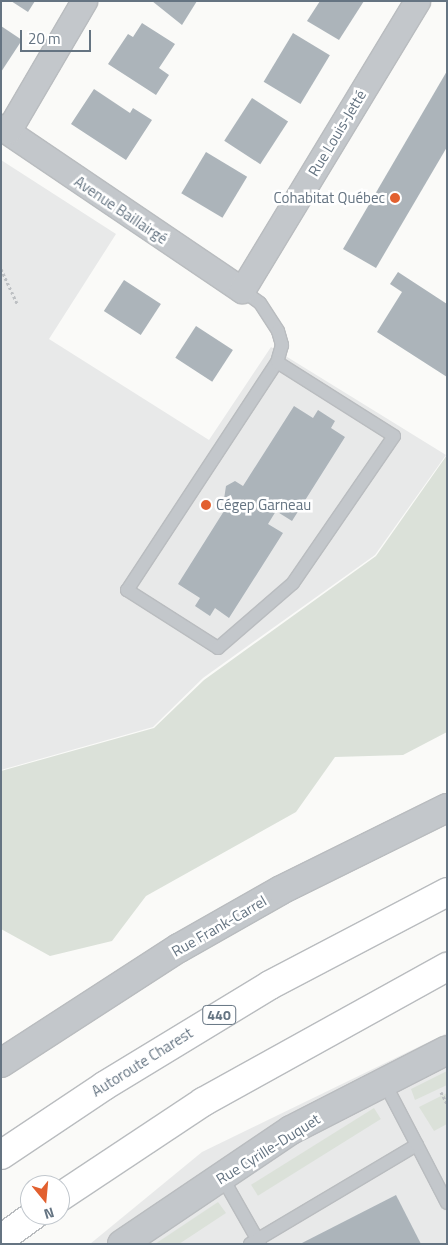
<!DOCTYPE html>
<html>
<head>
<meta charset="utf-8">
<style>
	body { margin:0 }
	#map { position:relative; width:448px; height:1245px; overflow:hidden; background:#fafaf8; font-family:"Titillium Web",sans-serif }
	div>[style] { position:absolute }
	.built>* { inset:0; background:#e8e9e9 }
	.green>* { inset:0; background:#dbe1d9; transform-origin:0 0 }
	.building>* { inset:0; background:#acb4ba; transform-origin:0 0 }
	.path>* { height:3px; margin-top:-1.5px; transform-origin:0; background:repeating-linear-gradient(90deg,#bdc0c3 0 2.5px,transparent 0 5px) }
	.roads { filter:drop-shadow(1px 0 #b9bcbf) drop-shadow(-1px 0 #b9bcbf) drop-shadow(0 1px #b9bcbf) drop-shadow(0 -1px #b9bcbf) }
	.service>* { height:12px; margin:-6px; padding:0 6px; transform-origin:6px; border-radius:6px; background:#c3c7cb }
	.minor>* { height:25px; margin:-12.5px; padding:0 12.5px; transform-origin:12.5px; border-radius:12.5px; background:#c3c7cb }
	.tertiary>* { height:28px; margin:-14px; padding:0 14px; transform-origin:14px; border-radius:14px; background:#c3c7cb }
	.motorway>* { height:28px; margin:-14px; padding:0 14px; transform-origin:14px; border-radius:14px; background:#fff }
	.dots>* { width:14px; height:14px; translate:-50% -50%; box-sizing:border-box; border:2px solid #fff; border-radius:50% }
	span { translate:-50% -50%; white-space:nowrap; text-align:center; line-height:1.15; -webkit-text-stroke:5px #fff; paint-order:stroke }
	.shield-label span { padding:1px 4px; background:#fff; border:1px solid; border-radius:4px; -webkit-text-stroke-width:0 }
	.shield-label { font-size:14px; color:#657482; font-weight:700 }
	.street-label { font-size:15px; color:#657482 }
	.poi-label { font-size:15px; color:#657482 }
	.right { translate:-100% -50%; text-align:right }
	.left { translate:0 -50%; text-align:left }
	.frame { position:absolute; inset:0; border:2px solid #657482; pointer-events:none }
	.north { position:absolute; left:20px; top:1175px; width:50px; height:50px; box-sizing:border-box; background:#fff; border:1px solid #c1c7cd; border-radius:50%; rotate:163deg; font-size:14px; font-weight:700; line-height:20px; text-align:center; color:#657482 }
	.north::after { content:''; display:block; margin:auto; width:18px; height:22px; background:#e2602f; clip-path:polygon(50% 0,100% 100%,50% 72%,0 100%) }
	.scale { position:absolute; left:20px; top:30px; width:71px; height:22px; box-sizing:border-box; border:2px solid #657482; border-top:0; padding-left:6px; font-size:15px; line-height:18px; white-space:nowrap; color:#657482; -webkit-text-stroke:4px #fff; paint-order:stroke }
</style>
</head>
<body>
<div id="map">
	<div class="built">
		<i style="clip-path:polygon(1px 160px,116px 234px,49px 339px,209px 440px,271px 347px,446px 455px,375px 555px,203px 678px,153px 727px,1px 770px)"></i>
		<i style="clip-path:polygon(447px 1033px,447px 1244px,90px 1244px,202px 1152px)"></i>
	</div>
	<div class="green">
		<i style="clip-path:polygon(447px 455px,447px 732px,403px 755px,335px 757px,296px 812px,146px 896px,112px 941px,50px 956px,1px 929px,1px 771px,154px 728px,204px 680px,376px 556px)"></i>
		<i style="clip-path:polygon(447px 1071px,447px 1085px,415px 1100px,411px 1089px)"></i>
		<i style="clip-path:polygon(447px 1093px,447px 1124px,434px 1131px,419px 1107px)"></i>
		<i style="left:374px;top:1108px;width:13px;height:145px;rotate:58deg"></i>
		<i style="clip-path:polygon(218px 1202px,226px 1213px,179px 1244px,155px 1244px)"></i>
	</div>
	<div class="building">
		<i style="clip-path:polygon(11px 1px,35px 1px,28px 12px)"></i>
		<i style="clip-path:polygon(152px 1px,197px 1px,182px 25px)"></i>
		<i style="clip-path:polygon(320px 1px,364px 1px,339px 40px,307px 21px)"></i>
		<i style="clip-path:polygon(142px 23px,175px 44px,159px 68px,169px 75px,156px 95px,108px 64px,128px 34px,133px 37px)"></i>
		<i style="clip-path:polygon(1px 26px,22px 40px,1px 72px)"></i>
		<i style="left:293px;top:33px;width:43px;height:57px;rotate:31deg"></i>
		<i style="clip-path:polygon(447px 71px,447px 147px,376px 268px,343px 249px)"></i>
		<i style="clip-path:polygon(94px 89px,130px 113px,133px 108px,152px 120px,126px 160px,71px 124px)"></i>
		<i style="left:252px;top:98px;width:43px;height:51px;rotate:33deg"></i>
		<i style="left:206px;top:152px;width:48px;height:48px;rotate:31deg"></i>
		<i style="clip-path:polygon(398px 272px,447px 304px,447px 377px,377px 332px,402px 292px,390px 284px)"></i>
		<i style="left:124px;top:280px;width:44px;height:37px;rotate:33deg"></i>
		<i style="left:196px;top:326px;width:44px;height:38px;rotate:33deg"></i>
		<i style="clip-path:polygon(294px 406px,313px 418px,318px 410px,335px 421px,331px 428px,345px 437px,292px 521px,276px 511px,268px 524px,283px 533px,229px 618px,215px 608px,210px 616px,195px 606px,200px 598px,178px 584px,229px 503px,224px 499px,226px 486px,235px 481px,243px 486px)"></i>
		<i style="clip-path:polygon(396px 1195px,421px 1244px,300px 1244px)"></i>
	</div>
	<div class="path">
		<i style="left:1px;top:269px;width:38px;rotate:65deg"></i>
		<i style="left:441px;top:1092px;width:13px;rotate:63deg"></i>
	</div>
	<div class="roads">
		<div class="service">
			<i style="left:242px;top:290px;width:22px;rotate:36deg"></i>
			<i style="left:260px;top:303px;width:33px;rotate:57deg"></i>
			<i style="left:278px;top:331px;width:15px;rotate:74deg"></i>
			<i style="left:282px;top:345px;width:18px;rotate:106deg"></i>
			<i style="left:277px;top:362px;width:273px;rotate:123.3deg"></i>
			<i style="left:127px;top:590px;width:108px;rotate:32.5deg"></i>
			<i style="left:218px;top:648px;width:99px;rotate:-40.9deg"></i>
			<i style="left:293px;top:583px;width:178px;rotate:-55.5deg"></i>
			<i style="left:394px;top:436px;width:138px;rotate:-147.7deg"></i>
			<i style="left:417px;top:1145px;width:65px;rotate:62.7deg"></i>
			<i style="left:222px;top:1177px;width:77px;rotate:60.4deg"></i>
			<i style="left:250px;top:1244px;width:194px;rotate:-30.7deg"></i>
			<i style="left:417px;top:1145px;width:71px;rotate:-117.6deg"></i>
		</div>
		<div class="minor">
			<i style="left:1px;top:127px;width:291px;rotate:34.1deg"></i>
			<i style="left:242px;top:290px;width:338px;rotate:-58.8deg"></i>
			<i style="left:8px;top:131px;width:151px;rotate:-59.7deg"></i>
		</div>
		<div class="tertiary">
			<i style="left:1px;top:1063px;width:212px;rotate:-32.9deg"></i>
			<i style="left:179px;top:948px;width:117px;rotate:-29.6deg"></i>
			<i style="left:281px;top:890px;width:185px;rotate:-26.3deg"></i>
			<i style="left:122px;top:1244px;width:204px;rotate:-34deg"></i>
			<i style="left:291px;top:1130px;width:175px;rotate:-27.1deg"></i>
		</div>
		<div class="motorway">
			<i style="left:1px;top:1155px;width:124px;rotate:-33.8deg"></i>
			<i style="left:104px;top:1086px;width:194px;rotate:-31.3deg"></i>
			<i style="left:270px;top:985px;width:200px;rotate:-27.7deg"></i>
			<i style="left:60px;top:1197px;width:172px;rotate:-33.6deg"></i>
			<i style="left:203px;top:1102px;width:279px;rotate:-29deg"></i>
			<i style="left:1px;top:1239px;width:41px;rotate:-36deg"></i>
		</div>
	</div>
	<div class="dots">
		<i style="left:395px;top:198px;background:#e2602f"></i>
		<i style="left:206px;top:505px;background:#e2602f"></i>
	</div>
	<div class="shield-label">
		<span style="left:219px;top:1015px">440</span>
	</div>
	<div class="street-label">
		<span style="left:337px;top:133px;rotate:-59deg">Rue Louis-Jetté</span>
		<span style="left:121px;top:210px;rotate:34deg">Avenue Baillairgé</span>
		<span style="left:219px;top:926px;rotate:-30deg">Rue Frank-Carrel</span>
		<span style="left:142px;top:1062px;rotate:-32deg">Autoroute Charest</span>
		<span style="left:268px;top:1149px;rotate:-32deg">Rue Cyrille-Duquet</span>
	</div>
	<div class="poi-label">
		<span class="right" style="left:385px;top:198px">Cohabitat Québec</span>
		<span class="left" style="left:216px;top:505px">Cégep Garneau</span>
	</div>
	<div class="frame"></div>
	<div class="north">N</div>
	<div class="scale">20 m</div>
</div>
</body>
</html>
